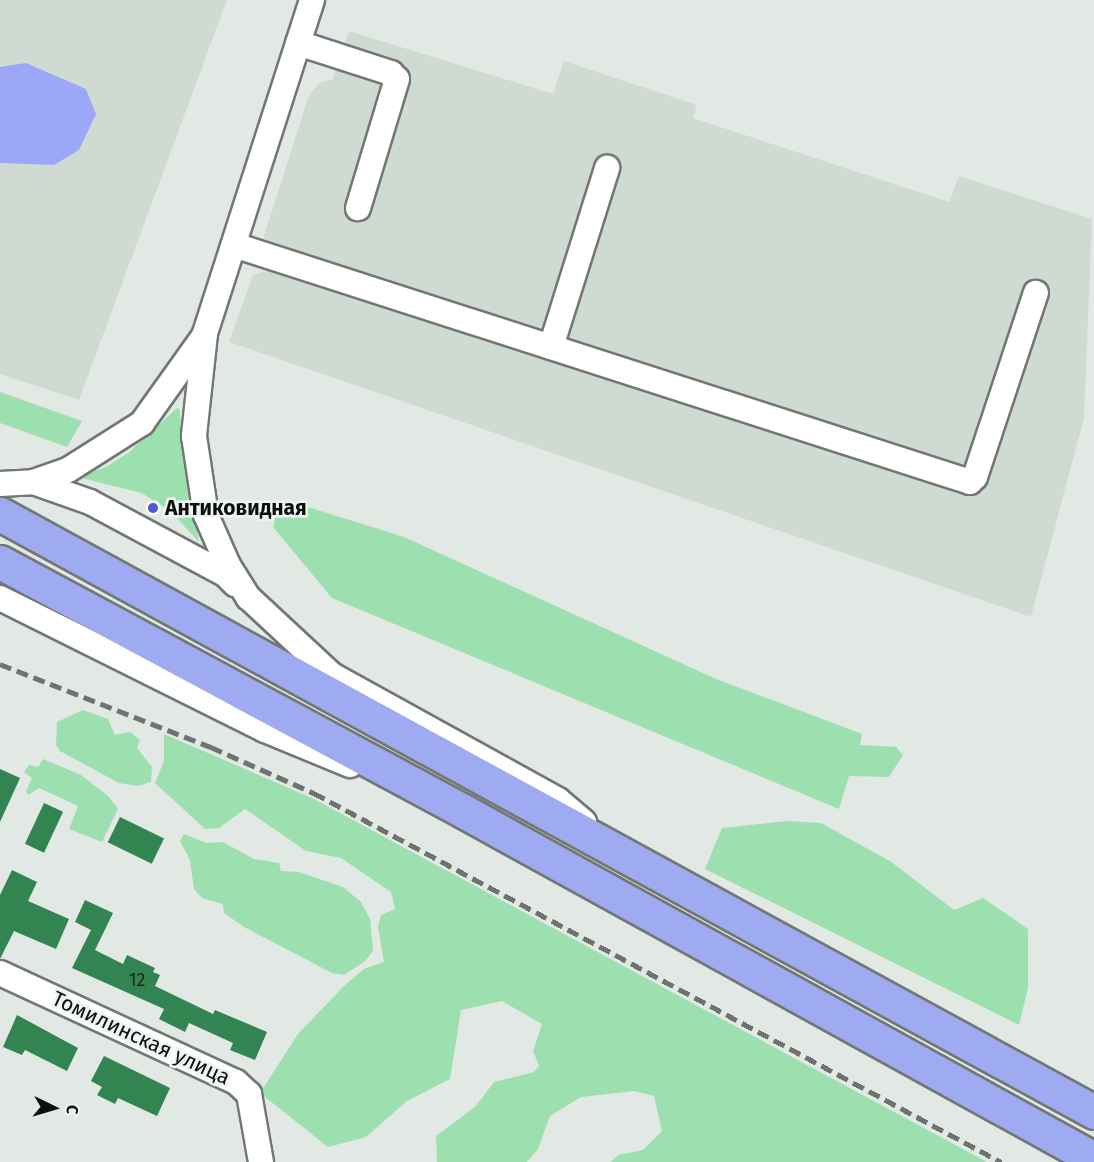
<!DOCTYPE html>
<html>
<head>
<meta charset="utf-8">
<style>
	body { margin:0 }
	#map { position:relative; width:1094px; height:1162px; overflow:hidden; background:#e2e8e3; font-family:"Fira Sans",sans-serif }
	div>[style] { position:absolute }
	.built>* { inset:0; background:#cfdbd2 }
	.green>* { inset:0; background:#9de0af }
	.water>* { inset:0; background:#9ca8f7 }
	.building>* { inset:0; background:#328450; transform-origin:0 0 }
	.roads { filter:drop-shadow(2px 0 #727773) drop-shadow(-2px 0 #727773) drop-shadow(0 2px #727773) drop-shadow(0 -2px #727773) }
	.minor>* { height:24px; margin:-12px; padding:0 12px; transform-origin:12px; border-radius:12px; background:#fff }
	.highway>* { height:33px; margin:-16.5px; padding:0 16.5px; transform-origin:16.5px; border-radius:16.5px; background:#9fabf1 }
	.rail>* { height:4.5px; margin-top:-2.25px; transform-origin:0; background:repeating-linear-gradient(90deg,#6f7370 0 12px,transparent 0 18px) }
	.dots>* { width:16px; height:16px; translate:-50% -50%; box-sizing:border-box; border:3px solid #eff5f0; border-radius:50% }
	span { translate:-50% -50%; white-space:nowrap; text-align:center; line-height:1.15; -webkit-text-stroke:5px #eff5f0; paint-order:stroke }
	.number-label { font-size:18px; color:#162c1e }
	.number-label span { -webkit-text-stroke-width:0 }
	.poi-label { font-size:21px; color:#0d0f0e; font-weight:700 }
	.left { translate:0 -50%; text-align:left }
	.street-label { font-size:21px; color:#0d0f0e }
	.north { position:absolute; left:24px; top:1078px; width:60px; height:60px; -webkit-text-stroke:4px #eff5f0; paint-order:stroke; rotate:95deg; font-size:16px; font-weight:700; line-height:24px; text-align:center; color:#0d0f0e }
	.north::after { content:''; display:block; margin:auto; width:21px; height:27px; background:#0d0f0e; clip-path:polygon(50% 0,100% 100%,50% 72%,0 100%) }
</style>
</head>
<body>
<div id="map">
	<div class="built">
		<i style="clip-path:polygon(0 0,227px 0,79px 400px,0 374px)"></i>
		<i style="clip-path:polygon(349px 31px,553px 94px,564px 61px,697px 105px,693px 118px,949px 202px,959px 176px,1092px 219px,1084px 418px,1031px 617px,229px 342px,253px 275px,270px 270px,286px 275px,293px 254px,269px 245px,264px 236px,309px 95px,320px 83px,333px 79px)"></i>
	</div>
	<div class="green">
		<i style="clip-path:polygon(0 392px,82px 421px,67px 447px,0 423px)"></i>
		<i style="clip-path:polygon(177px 408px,180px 410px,182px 453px,199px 542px,171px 512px,142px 493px,77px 477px,106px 467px,128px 453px)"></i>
		<i style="clip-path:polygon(295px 503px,404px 537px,716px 679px,862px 734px,860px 745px,896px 747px,903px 755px,889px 777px,849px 776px,839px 809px,332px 598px,273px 527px,277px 511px)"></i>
		<i style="clip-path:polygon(83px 710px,108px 719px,115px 735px,130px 732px,140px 740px,137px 748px,152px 767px,151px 782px,138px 786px,119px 783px,60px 751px,56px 745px,57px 722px)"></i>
		<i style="clip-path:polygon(164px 734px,312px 798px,987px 1162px,611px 1162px,618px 1155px,643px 1150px,662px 1131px,654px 1096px,634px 1091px,581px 1097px,550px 1116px,538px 1149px,527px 1162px,437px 1162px,436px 1136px,475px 1107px,494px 1082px,534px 1072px,539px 1066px,533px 1051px,542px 1024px,502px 1001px,461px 1010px,450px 1079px,407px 1101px,366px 1137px,328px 1147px,260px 1093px,298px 1034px,344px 986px,364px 969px,384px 962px,378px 927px,381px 915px,395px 909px,391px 892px,341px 858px,306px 851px,245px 809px,219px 828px,205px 829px,155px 783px,164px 761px)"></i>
		<i style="clip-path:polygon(43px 759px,81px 775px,108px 796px,118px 809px,102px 842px,69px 829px,78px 806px,39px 788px,28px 795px,26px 791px,32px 778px,24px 772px,29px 765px,38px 767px)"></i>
		<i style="clip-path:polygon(788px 821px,821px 823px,890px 861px,954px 910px,983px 898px,1028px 929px,1028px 988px,1019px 1025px,705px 869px,722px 828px)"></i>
		<i style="clip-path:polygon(184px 834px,206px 843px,223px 842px,254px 859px,279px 863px,281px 871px,299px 872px,343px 887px,361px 902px,370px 919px,373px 951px,364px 962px,344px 975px,332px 973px,244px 927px,224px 913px,223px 904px,202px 898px,194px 889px,190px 860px,180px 841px)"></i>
	</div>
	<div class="water">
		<i style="clip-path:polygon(26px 63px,86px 89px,96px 114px,79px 150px,54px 165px,0 163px,0 67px)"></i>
	</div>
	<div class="building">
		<i style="clip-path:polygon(0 769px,20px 778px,0 822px)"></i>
		<i style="left:44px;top:803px;width:21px;height:45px;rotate:25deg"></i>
		<i style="left:120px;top:817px;width:49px;height:28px;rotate:26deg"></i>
		<i style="clip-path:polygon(12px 870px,37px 882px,28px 901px,69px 919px,56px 949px,14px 931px,0 959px,0 895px)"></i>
		<i style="clip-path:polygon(85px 900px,113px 913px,95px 950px,123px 964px,127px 955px,155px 968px,153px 972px,160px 975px,155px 986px,213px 1014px,215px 1010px,267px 1032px,255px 1060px,230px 1050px,233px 1043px,189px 1023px,185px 1032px,159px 1019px,164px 1009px,72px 968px,91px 930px,75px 922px)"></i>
		<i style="clip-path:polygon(17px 1015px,78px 1048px,67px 1071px,25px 1050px,22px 1055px,3px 1047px)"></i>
		<i style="clip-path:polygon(104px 1056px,170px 1088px,157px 1116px,118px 1098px,115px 1104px,97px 1095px,102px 1087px,91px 1081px)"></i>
	</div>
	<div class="roads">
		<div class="minor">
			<i style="left:312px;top:0;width:351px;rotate:107.8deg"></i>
			<i style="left:205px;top:334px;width:103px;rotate:96.2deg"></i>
			<i style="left:194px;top:436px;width:80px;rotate:81.4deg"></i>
			<i style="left:206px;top:515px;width:55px;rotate:66.3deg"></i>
			<i style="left:228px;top:565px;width:39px;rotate:58deg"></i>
			<i style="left:249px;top:598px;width:113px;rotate:42.9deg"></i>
			<i style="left:332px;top:675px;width:258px;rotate:28.9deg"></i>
			<i style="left:558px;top:800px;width:34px;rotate:40deg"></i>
			<i style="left:298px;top:43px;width:98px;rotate:17.9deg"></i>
			<i style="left:391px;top:73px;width:8px;rotate:45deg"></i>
			<i style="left:397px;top:79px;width:135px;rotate:106.8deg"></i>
			<i style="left:234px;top:245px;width:773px;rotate:17.85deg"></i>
			<i style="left:970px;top:482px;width:7px;rotate:-45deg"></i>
			<i style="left:975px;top:477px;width:194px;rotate:-71.7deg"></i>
			<i style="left:551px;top:347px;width:188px;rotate:-72.6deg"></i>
			<i style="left:33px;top:482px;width:60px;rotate:19.3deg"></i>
			<i style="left:90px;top:502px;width:154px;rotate:28.2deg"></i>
			<i style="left:226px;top:575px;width:13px;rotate:45deg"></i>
			<i style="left:0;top:484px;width:33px;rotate:-3deg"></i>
			<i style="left:33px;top:482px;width:37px;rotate:-19deg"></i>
			<i style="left:68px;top:470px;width:88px;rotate:-32.4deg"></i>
			<i style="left:142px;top:423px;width:107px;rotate:-54.5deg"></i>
			<i style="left:0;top:598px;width:296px;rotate:26.5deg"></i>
			<i style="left:265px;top:730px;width:92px;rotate:22.4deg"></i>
			<i style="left:0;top:973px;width:260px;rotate:24.8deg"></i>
			<i style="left:236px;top:1082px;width:18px;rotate:43deg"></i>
			<i style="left:249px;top:1094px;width:69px;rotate:80deg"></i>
		</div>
		<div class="highway">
			<i style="left:0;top:514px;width:1247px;rotate:28.66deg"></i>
			<i style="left:0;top:562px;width:528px;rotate:28.26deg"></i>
			<i style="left:465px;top:812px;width:718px;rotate:28.88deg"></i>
		</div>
	</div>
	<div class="rail">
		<i style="left:0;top:664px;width:227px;rotate:21.5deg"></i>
		<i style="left:211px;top:747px;width:113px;rotate:24.1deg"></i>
		<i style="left:314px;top:793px;width:780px;rotate:28.24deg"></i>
	</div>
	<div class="dots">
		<i style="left:153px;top:508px;background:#5359cf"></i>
	</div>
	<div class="number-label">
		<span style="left:137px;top:980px">12</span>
	</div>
	<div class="poi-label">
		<span class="left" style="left:165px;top:508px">Антиковидная</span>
	</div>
	<div class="street-label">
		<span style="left:141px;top:1038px;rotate:25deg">Томилинская улица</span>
	</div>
	<div class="north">С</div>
</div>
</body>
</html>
